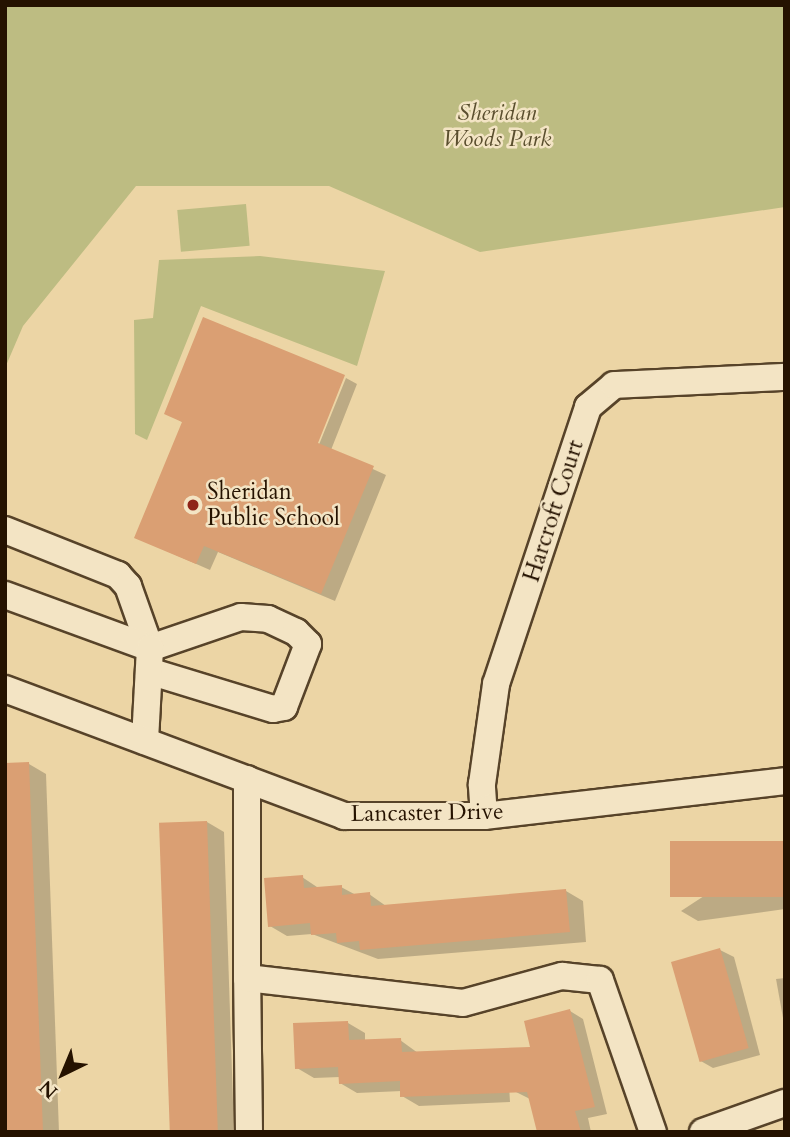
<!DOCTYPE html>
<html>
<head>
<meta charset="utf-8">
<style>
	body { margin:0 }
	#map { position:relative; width:790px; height:1137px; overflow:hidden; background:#ecd5a5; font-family:Cardo,serif }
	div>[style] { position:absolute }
	.green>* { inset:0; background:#bdbc82; transform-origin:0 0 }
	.shadow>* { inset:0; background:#0003 }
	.building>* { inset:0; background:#da9f73; transform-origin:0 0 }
	.roads { filter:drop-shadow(2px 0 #574329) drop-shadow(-2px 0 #574329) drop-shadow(0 2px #574329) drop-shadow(0 -2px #574329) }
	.minor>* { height:26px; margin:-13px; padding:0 13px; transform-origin:13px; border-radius:13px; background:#f3e4c4 }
	.dots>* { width:19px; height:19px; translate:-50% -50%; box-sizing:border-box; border:4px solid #f3e4c4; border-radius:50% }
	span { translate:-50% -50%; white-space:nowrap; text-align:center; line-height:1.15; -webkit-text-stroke:5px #f3e4c4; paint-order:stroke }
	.park-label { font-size:23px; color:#5a4e2e; font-style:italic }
	.poi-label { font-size:23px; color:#251200 }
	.left { translate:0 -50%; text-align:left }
	.street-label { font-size:23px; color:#251200 }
	.frame { position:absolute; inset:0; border:7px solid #251200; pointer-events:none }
	.north { position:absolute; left:28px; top:1039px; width:70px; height:70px; -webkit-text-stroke:5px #f3e4c4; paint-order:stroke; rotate:223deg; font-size:19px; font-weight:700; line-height:28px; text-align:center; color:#251200 }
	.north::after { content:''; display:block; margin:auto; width:24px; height:32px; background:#251200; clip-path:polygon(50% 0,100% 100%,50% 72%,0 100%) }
</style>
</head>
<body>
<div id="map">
	<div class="green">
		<i style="clip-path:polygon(5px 5px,785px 5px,785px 207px,480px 252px,329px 186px,136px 186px,23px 326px,5px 368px)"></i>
		<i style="left:246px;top:204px;width:42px;height:69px;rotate:85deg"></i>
		<i style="clip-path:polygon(260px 256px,385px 271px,357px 366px,201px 306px,147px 440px,135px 434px,134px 320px,153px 318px,159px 260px)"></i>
	</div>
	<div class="shadow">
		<i style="clip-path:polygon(346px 378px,357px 384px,331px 450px,386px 475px,335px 601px,218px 552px,210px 570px,137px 538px,184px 423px,166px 413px,316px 452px)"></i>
		<i style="clip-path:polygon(29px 764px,46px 774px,59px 1132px,5px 1132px)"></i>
		<i style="clip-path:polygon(207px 822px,224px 832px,234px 1132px,170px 1132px)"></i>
		<i style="clip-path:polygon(785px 843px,785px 909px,698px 921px,681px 911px)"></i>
		<i style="clip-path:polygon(302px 877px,320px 889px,341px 887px,356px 895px,369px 894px,386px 906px,566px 891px,583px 901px,586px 942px,378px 959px,312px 934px,287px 936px,270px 926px)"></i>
		<i style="clip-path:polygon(720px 950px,734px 957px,760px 1055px,713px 1068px,699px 1060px)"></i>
		<i style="clip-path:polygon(785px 978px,785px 1029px,776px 979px)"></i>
		<i style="clip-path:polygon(570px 1011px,583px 1019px,607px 1114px,588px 1118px,591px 1132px,539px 1132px,530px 1099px,516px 1092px,508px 1067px,510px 1102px,419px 1106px,402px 1096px,402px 1091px,357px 1093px,340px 1083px,340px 1077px,314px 1078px,297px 1068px,348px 1023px,365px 1033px,365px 1041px,400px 1040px,418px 1053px,532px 1049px)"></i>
	</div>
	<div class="building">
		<i style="clip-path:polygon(203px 317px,345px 375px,318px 443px,374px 466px,321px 594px,204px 546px,196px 564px,134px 538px,182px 422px,164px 414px)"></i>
		<i style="clip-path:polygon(29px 762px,43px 1132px,5px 1132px,5px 763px)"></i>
		<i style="left:207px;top:821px;width:311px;height:48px;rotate:88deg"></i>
		<i style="left:785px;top:841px;width:56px;height:115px;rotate:90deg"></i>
		<i style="clip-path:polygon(303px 875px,304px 888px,342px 885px,342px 895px,370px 892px,371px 906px,566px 889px,570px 932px,360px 950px,359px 941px,337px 943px,336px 933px,311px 935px,310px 923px,268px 927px,264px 878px)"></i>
		<i style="left:720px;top:948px;width:104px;height:51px;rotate:74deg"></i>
		<i style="clip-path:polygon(570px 1009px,595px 1107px,575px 1111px,581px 1132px,537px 1132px,527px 1092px,400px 1097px,400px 1081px,339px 1084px,338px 1067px,295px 1069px,293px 1023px,348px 1021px,349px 1040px,401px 1038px,402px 1052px,530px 1047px,524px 1021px)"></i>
	</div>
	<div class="roads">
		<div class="minor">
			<i style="left:5px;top:530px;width:122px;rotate:21.7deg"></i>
			<i style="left:118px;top:575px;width:15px;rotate:48deg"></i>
			<i style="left:128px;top:586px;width:66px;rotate:70.5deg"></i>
			<i style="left:150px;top:648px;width:96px;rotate:-18.8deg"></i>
			<i style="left:241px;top:617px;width:27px;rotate:4deg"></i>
			<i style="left:268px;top:619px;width:31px;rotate:25deg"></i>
			<i style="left:296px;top:632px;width:17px;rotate:45deg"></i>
			<i style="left:308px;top:644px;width:67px;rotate:110.9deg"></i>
			<i style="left:284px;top:707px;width:11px;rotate:170deg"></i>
			<i style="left:273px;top:709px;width:127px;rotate:-163deg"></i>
			<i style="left:5px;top:595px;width:154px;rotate:20.1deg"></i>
			<i style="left:150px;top:648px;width:93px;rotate:93.1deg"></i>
			<i style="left:5px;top:689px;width:362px;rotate:20.5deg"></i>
			<i style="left:344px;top:816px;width:140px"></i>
			<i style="left:484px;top:816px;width:303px;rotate:-6.6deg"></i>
			<i style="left:484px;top:816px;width:32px;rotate:-94deg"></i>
			<i style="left:482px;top:784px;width:101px;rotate:-82deg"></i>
			<i style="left:496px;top:684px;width:292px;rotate:-71.6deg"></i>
			<i style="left:588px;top:407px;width:34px;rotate:-40deg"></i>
			<i style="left:614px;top:385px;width:171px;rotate:-2.7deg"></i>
			<i style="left:247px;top:978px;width:199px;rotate:-90deg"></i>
			<i style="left:249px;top:1132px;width:154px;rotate:-90.7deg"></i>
			<i style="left:247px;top:978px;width:217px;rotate:6.6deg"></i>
			<i style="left:463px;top:1003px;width:103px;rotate:-15.3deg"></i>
			<i style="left:562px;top:976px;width:38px;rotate:6deg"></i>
			<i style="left:600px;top:980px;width:161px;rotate:70.8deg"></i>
			<i style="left:703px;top:1132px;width:87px;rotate:-19.5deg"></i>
		</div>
	</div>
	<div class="dots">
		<i style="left:193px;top:505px;background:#8f2418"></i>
	</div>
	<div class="park-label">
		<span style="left:497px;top:126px">Sheridan<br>Woods Park</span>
	</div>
	<div class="poi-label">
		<span class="left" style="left:207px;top:505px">Sheridan<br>Public School</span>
	</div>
	<div class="street-label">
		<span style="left:554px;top:511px;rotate:-72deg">Harcroft Court</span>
		<span style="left:427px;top:813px;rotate:-1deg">Lancaster Drive</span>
	</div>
	<div class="frame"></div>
	<div class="north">N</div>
</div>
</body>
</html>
